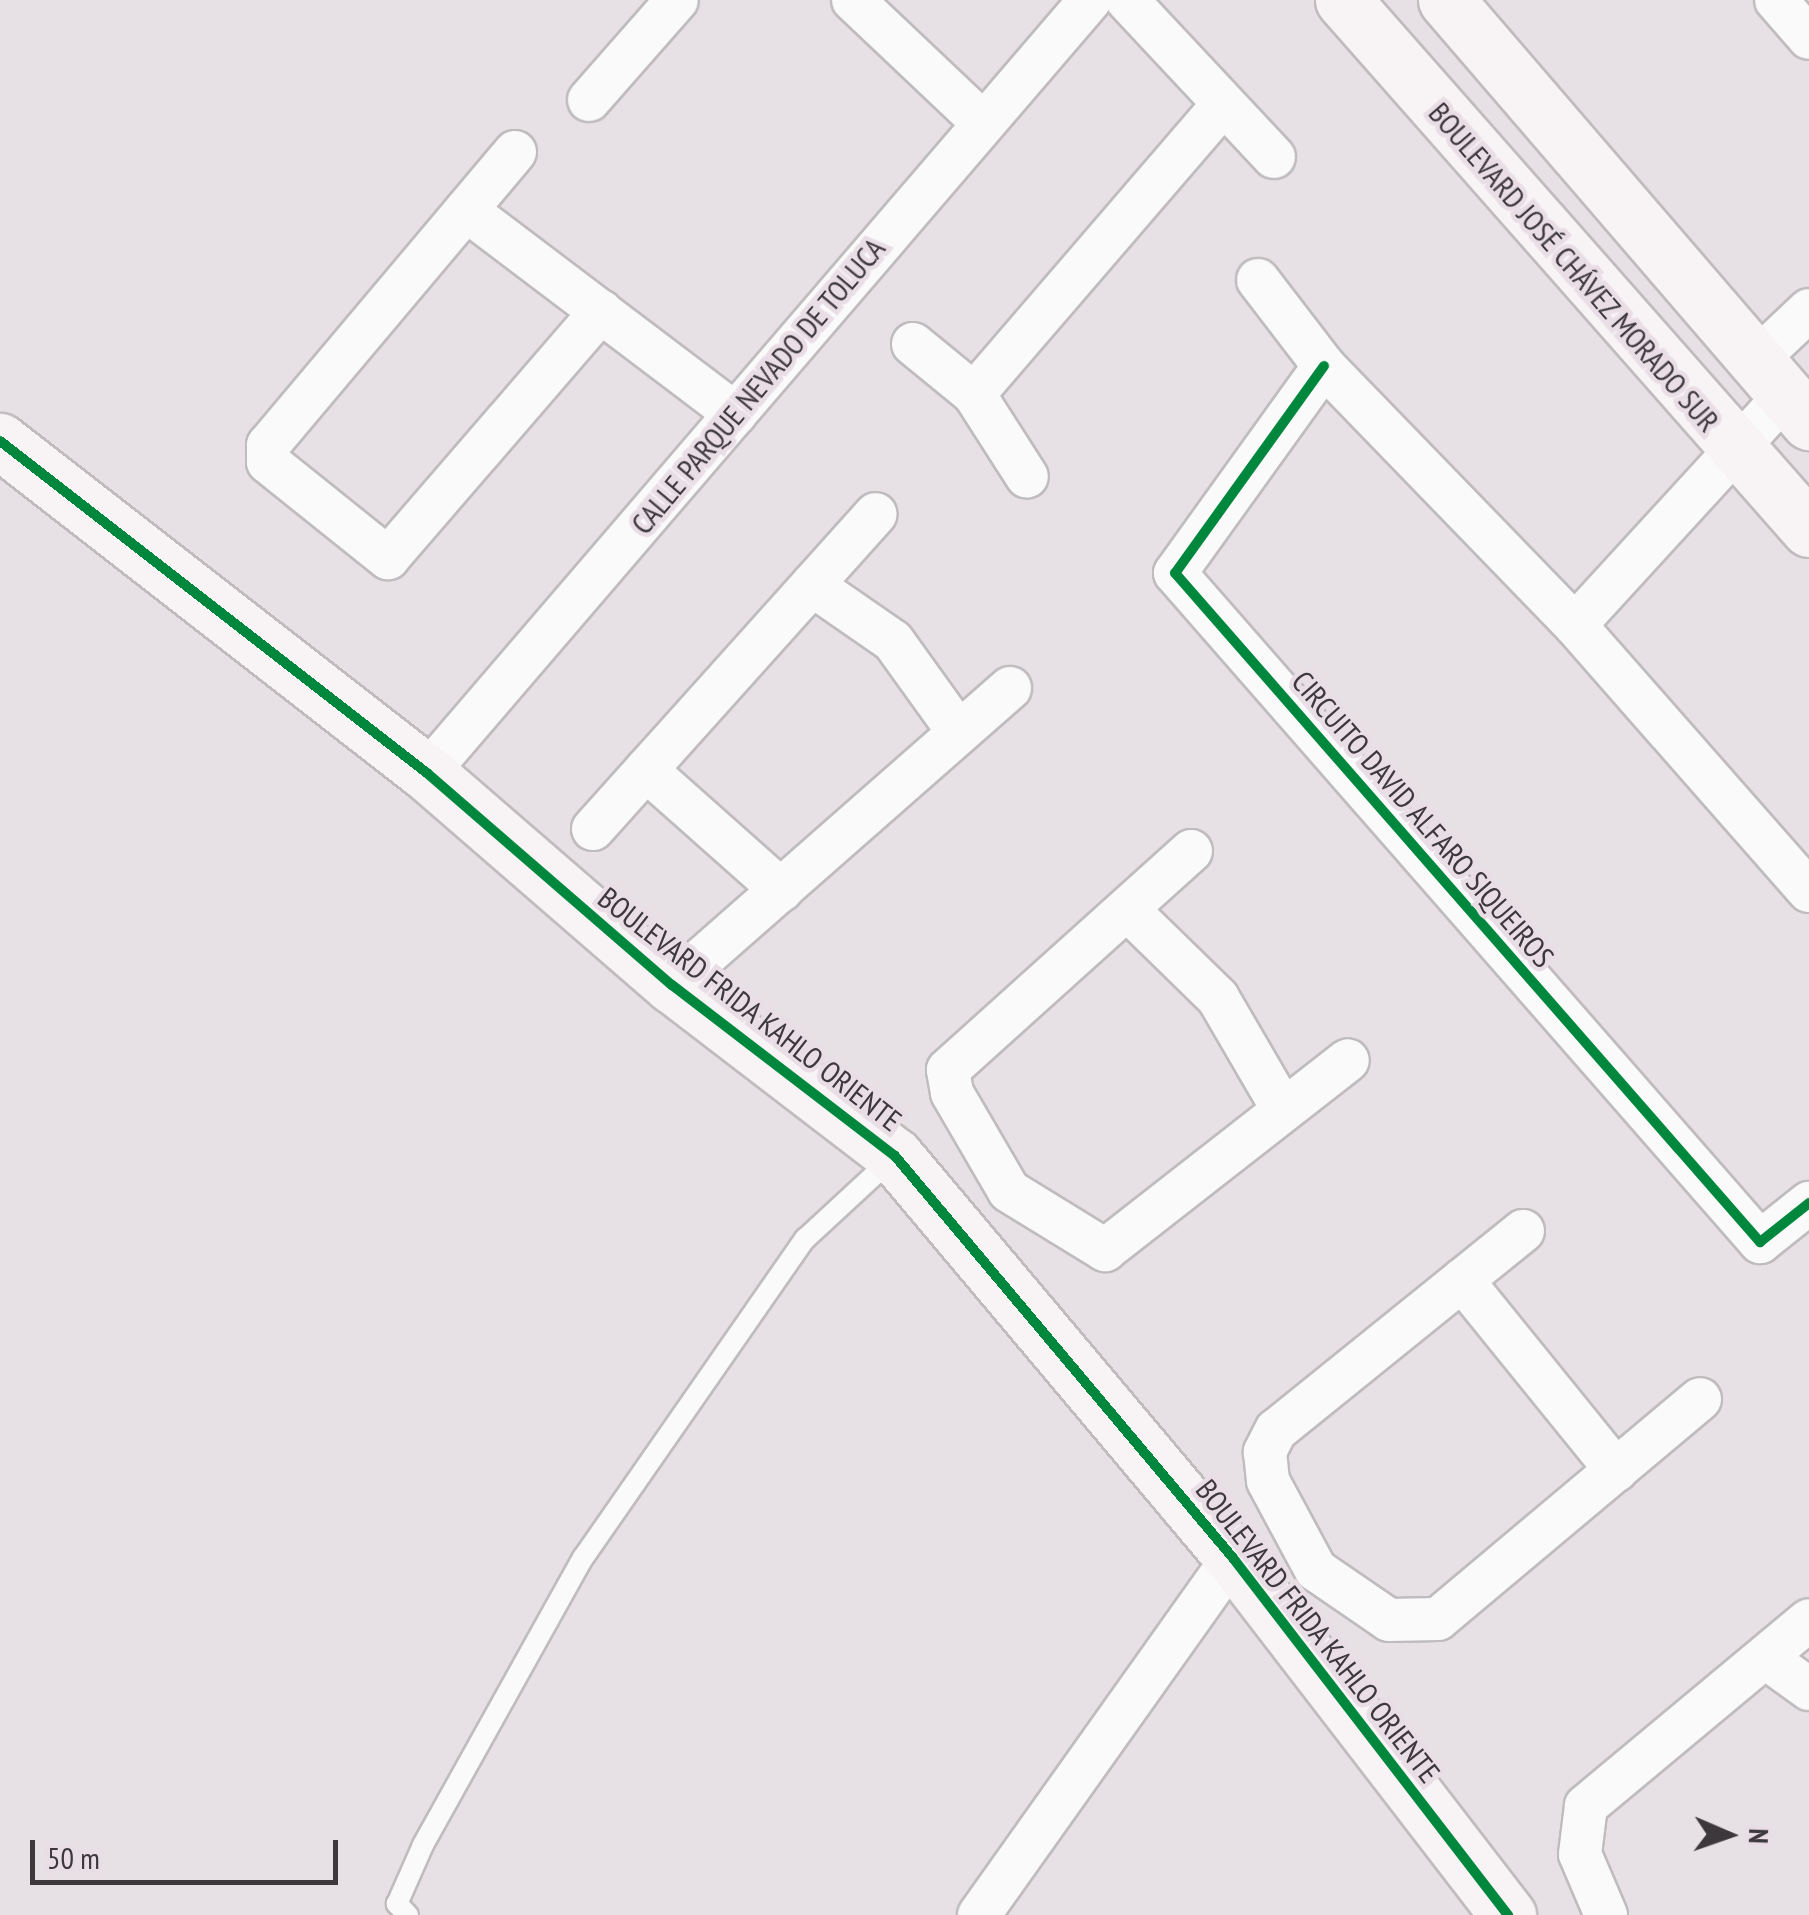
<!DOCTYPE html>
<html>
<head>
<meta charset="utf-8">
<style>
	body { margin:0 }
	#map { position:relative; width:1809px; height:1915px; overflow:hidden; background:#e7e1e5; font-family:"PT Sans Narrow",sans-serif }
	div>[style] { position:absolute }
	.roads { filter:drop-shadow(2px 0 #c0bcbe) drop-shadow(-2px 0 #c0bcbe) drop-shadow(0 2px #c0bcbe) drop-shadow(0 -2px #c0bcbe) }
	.lane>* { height:20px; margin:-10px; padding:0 10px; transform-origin:10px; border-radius:10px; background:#fbfafb }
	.street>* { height:42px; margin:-21px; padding:0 21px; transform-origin:21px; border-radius:21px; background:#fbfafb }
	.secondary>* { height:55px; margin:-27.5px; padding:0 27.5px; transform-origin:27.5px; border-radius:27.5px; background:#f8f4f5 }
	.cycleway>* { height:10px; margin:-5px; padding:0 5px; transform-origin:5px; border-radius:5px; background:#00873e }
	span { translate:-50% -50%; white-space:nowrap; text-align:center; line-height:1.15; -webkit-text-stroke:9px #eadee6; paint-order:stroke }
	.street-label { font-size:30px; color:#3d383c }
	.north { position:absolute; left:1679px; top:1785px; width:100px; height:100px; -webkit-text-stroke:8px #eadee6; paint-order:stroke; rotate:92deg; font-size:28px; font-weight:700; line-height:40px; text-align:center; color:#3d383c }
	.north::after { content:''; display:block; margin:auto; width:35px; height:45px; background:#3d383c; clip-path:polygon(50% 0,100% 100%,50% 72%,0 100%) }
	.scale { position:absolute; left:30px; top:1840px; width:308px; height:45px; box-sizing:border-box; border:5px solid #3d383c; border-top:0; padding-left:12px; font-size:30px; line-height:35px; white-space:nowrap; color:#3d383c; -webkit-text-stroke:8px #eadee6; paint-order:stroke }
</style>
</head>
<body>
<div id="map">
	<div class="roads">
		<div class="lane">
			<i style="left:408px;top:1915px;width:16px;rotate:-135deg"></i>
			<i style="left:397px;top:1904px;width:64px;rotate:-66.2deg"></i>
			<i style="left:423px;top:1845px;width:329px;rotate:-60.9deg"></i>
			<i style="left:583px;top:1558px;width:389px;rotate:-55.2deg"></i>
			<i style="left:805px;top:1239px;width:121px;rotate:-42.7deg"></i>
		</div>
		<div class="street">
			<i style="left:853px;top:0;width:179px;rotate:43.4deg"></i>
			<i style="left:1127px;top:0;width:215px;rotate:46.9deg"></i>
			<i style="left:1776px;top:0;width:50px;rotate:49deg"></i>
			<i style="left:589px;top:100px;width:133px;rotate:-48.7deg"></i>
			<i style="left:515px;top:152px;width:383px;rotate:130.1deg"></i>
			<i style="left:268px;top:445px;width:17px;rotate:90deg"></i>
			<i style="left:268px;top:462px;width:154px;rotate:38.7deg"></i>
			<i style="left:388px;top:558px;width:326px;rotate:-49.2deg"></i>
			<i style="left:466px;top:210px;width:338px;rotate:37.1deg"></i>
			<i style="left:1258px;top:280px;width:108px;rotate:52.5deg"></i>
			<i style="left:1324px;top:366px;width:361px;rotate:45.9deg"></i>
			<i style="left:1575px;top:625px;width:354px;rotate:48.7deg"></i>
			<i style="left:913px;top:344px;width:79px;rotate:39.3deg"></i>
			<i style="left:974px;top:394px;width:98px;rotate:57.4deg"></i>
			<i style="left:1755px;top:361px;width:74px;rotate:-43.4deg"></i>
			<i style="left:1324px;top:366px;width:255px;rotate:125.7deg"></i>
			<i style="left:1175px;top:573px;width:889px;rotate:48.83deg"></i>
			<i style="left:1760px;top:1242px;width:63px;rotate:-38.5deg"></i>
			<i style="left:974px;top:394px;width:381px;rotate:-49.3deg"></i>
			<i style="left:812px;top:585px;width:98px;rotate:34.7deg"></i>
			<i style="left:893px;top:641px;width:113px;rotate:54.3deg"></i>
			<i style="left:1575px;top:625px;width:311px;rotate:-47.5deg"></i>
			<i style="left:646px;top:770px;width:181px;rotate:41.6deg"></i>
			<i style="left:427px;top:773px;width:1018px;rotate:-49.38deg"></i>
			<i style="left:593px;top:829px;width:423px;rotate:-48.1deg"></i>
			<i style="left:1191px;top:851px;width:327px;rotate:138deg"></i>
			<i style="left:948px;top:1070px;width:23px;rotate:80deg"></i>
			<i style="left:952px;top:1093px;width:113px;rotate:59.8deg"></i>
			<i style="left:1009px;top:1191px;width:113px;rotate:31.6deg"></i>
			<i style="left:1105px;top:1250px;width:308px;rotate:-38deg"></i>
			<i style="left:1129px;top:911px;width:124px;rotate:44.3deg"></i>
			<i style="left:1218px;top:998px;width:127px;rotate:59.8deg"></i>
			<i style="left:672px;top:985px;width:450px;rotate:-41.3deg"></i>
			<i style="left:1523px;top:1231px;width:317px;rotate:141.1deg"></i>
			<i style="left:1276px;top:1430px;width:25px;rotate:117deg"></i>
			<i style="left:1265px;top:1452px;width:29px;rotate:84deg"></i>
			<i style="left:1268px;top:1481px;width:101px;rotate:61.7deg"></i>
			<i style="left:1316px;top:1570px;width:88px;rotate:34.4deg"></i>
			<i style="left:1389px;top:1620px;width:49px;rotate:-1.2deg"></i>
			<i style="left:1438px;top:1619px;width:342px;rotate:-40deg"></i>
			<i style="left:1462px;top:1280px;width:245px;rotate:51deg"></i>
			<i style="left:1766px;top:1658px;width:53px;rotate:35.8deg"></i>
			<i style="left:979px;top:1915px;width:438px;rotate:-54.6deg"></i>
			<i style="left:1606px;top:1915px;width:66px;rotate:-113.1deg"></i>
			<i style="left:1580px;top:1854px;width:48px;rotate:-82.9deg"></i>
			<i style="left:1586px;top:1806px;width:290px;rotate:-39.8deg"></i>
		</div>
		<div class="secondary">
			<i style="left:1343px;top:0;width:705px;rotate:48.62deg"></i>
			<i style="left:1446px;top:0;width:557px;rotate:49.3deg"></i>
			<i style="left:0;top:441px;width:541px;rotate:37.87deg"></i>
			<i style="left:427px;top:773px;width:324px;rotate:40.9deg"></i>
			<i style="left:672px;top:985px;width:281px;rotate:37.5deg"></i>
			<i style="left:895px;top:1156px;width:525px;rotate:49.94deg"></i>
			<i style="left:1233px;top:1558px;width:451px;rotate:52.4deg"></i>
		</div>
	</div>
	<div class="cycleway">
		<i style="left:1324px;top:366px;width:255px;rotate:125.7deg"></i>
		<i style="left:1175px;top:573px;width:889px;rotate:48.83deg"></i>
		<i style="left:1760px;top:1242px;width:63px;rotate:-38.5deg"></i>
		<i style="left:0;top:441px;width:541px;rotate:37.87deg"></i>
		<i style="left:427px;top:773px;width:324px;rotate:40.9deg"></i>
		<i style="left:672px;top:985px;width:281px;rotate:37.5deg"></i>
		<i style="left:895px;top:1156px;width:525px;rotate:49.94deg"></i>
		<i style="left:1233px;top:1558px;width:451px;rotate:52.4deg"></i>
	</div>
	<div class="street-label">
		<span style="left:1574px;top:267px;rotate:49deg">BOULEVARD JOSÉ CHÁVEZ MORADO SUR</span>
		<span style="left:758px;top:386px;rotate:-50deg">CALLE PARQUE NEVADO DE TOLUCA</span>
		<span style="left:1423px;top:819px;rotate:49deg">CIRCUITO DAVID ALFARO SIQUEIROS</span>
		<span style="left:750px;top:1009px;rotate:38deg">BOULEVARD FRIDA KAHLO ORIENTE</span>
		<span style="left:1318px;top:1631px;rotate:52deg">BOULEVARD FRIDA KAHLO ORIENTE</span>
	</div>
	<div class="north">N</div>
	<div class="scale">50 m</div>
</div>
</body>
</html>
